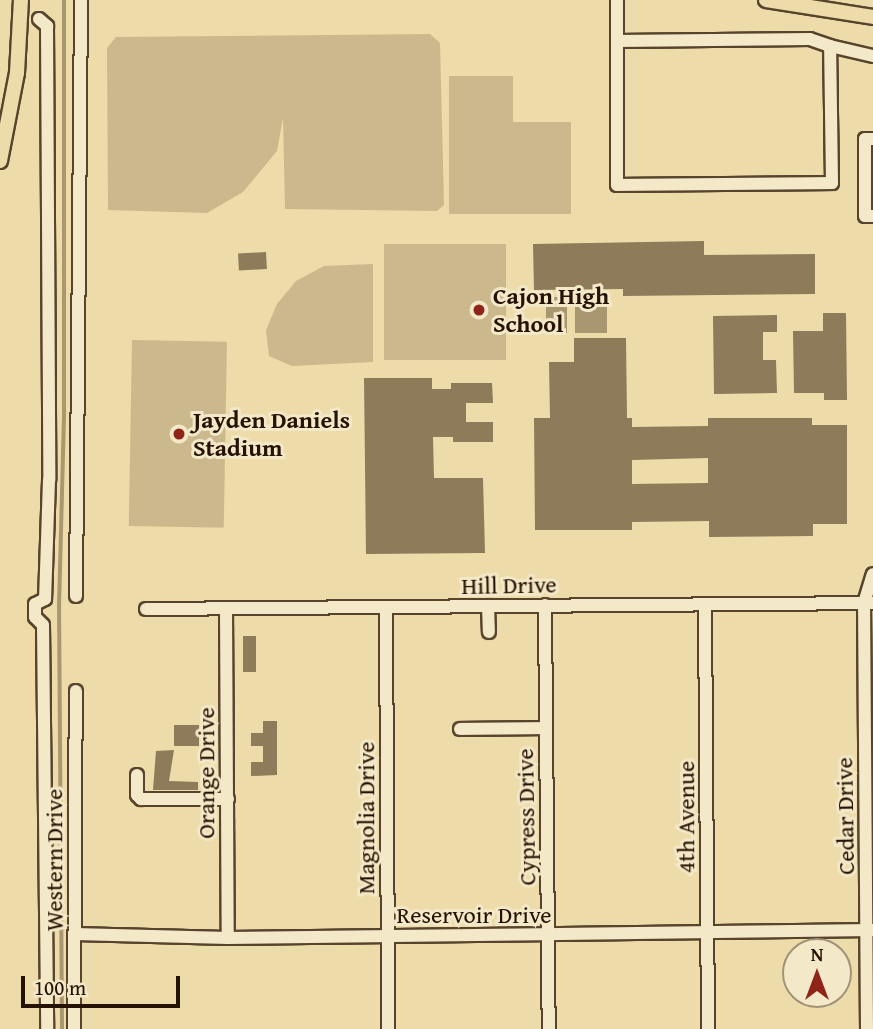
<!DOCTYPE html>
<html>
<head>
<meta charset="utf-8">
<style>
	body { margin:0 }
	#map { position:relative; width:873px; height:1029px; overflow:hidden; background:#eddba9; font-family:"Gentium Book Plus",serif }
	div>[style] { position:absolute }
	.green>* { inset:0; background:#cbb98d; transform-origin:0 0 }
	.water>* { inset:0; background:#a99770; transform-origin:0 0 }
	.stream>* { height:3.5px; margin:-1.75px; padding:0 1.75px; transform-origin:1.75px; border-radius:1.75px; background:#a99770 }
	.building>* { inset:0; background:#8d7b59; transform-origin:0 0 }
	.roads { filter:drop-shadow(2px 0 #58442c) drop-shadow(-2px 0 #58442c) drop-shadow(0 2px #58442c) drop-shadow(0 -2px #58442c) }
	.minor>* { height:12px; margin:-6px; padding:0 6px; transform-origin:6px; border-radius:6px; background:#f3e8c7 }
	.major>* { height:14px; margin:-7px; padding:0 7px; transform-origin:7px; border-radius:7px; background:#eddba9 }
	.dots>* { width:19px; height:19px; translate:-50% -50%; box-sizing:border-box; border:4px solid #f3e8c7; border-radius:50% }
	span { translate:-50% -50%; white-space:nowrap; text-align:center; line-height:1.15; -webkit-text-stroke:6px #f3e8c7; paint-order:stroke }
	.poi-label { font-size:24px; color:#261202; font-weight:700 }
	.left { translate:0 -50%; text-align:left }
	.street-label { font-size:24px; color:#261202 }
	.north { position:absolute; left:782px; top:938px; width:70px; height:70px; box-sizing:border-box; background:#f3e8c7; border:2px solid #a19278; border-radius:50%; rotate:0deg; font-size:19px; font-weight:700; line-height:28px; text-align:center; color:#261202 }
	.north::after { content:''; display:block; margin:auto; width:24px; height:32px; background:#8f2418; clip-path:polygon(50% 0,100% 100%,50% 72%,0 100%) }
	.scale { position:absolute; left:21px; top:976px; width:159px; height:32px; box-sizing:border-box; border:4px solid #261202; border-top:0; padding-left:9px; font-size:21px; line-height:24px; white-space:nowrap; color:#261202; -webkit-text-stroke:5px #f3e8c7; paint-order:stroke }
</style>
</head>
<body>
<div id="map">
	<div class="green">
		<i style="clip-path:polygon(430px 34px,440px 43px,444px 205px,437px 211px,285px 209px,283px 118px,277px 151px,243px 192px,207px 213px,108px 210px,107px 48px,116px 37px)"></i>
		<i style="clip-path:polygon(449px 76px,513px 76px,513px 122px,571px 122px,571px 214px,449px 214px)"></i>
		<i style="left:506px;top:244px;width:116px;height:122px;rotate:90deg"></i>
		<i style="clip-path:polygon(373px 264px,373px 362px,292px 366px,269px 356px,266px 330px,277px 304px,296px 281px,324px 266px)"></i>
		<i style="left:132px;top:340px;width:95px;height:186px;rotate:1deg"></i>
	</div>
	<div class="water">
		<i style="left:575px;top:296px;width:32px;height:37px"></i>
		<i style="left:546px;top:297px;width:21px;height:36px"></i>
	</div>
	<div class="stream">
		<i style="left:62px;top:1029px;width:422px;rotate:-90.4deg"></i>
		<i style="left:59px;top:607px;width:196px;rotate:-88.5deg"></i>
		<i style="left:64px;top:411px;width:411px;rotate:-90deg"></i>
	</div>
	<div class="building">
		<i style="clip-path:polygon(704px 241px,704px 255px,815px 254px,815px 294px,623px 296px,623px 289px,534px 290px,533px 244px)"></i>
		<i style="left:266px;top:252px;width:17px;height:28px;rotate:87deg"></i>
		<i style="clip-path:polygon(823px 313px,846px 313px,847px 400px,824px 400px,824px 393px,794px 393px,793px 331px,823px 331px)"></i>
		<i style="clip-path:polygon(777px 315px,777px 332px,763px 332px,763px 360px,776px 360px,777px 393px,714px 394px,713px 316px)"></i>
		<i style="clip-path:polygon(evenodd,574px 338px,626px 338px,627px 418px,632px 418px,632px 427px,708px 426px,708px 418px,812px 418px,812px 425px,847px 425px,847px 524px,813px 524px,813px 536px,709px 537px,709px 521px,632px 522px,632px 530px,535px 530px,534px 418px,550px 418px,549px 362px,574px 362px,574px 338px,708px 458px,708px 483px,632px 484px,632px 460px,708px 458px)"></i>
		<i style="clip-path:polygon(364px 378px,432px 378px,432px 389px,451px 389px,451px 383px,492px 383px,493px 403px,466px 403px,466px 422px,493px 422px,493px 442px,453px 442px,453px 437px,433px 437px,434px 478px,483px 478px,485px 553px,366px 554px)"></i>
		<i style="left:243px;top:636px;width:13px;height:36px"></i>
		<i style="clip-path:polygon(263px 721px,277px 721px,277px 775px,251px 776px,251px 762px,263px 762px,263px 746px,251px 746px,251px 733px,263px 733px)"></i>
		<i style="left:174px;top:725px;width:25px;height:21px"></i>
		<i style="clip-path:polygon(174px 750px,169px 781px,198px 782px,198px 790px,153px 790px,156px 751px)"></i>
	</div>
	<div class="roads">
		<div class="minor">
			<i style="left:617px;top:0;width:185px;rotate:90deg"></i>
			<i style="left:617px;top:185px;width:215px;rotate:-0.5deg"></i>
			<i style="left:832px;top:183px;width:137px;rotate:-90.8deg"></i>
			<i style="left:830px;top:46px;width:21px;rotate:-161deg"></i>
			<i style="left:810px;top:39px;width:193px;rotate:179.4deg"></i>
			<i style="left:39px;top:19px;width:11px;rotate:41deg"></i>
			<i style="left:47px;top:26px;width:454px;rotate:89.7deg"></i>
			<i style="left:49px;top:480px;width:119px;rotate:91.9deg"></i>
			<i style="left:45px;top:599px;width:11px;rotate:153deg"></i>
			<i style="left:35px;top:604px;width:13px;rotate:90deg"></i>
			<i style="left:35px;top:617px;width:11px;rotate:45deg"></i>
			<i style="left:43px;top:625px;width:404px;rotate:89.4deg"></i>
			<i style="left:830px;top:46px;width:44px;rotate:13.1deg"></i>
			<i style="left:873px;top:139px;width:8px;rotate:180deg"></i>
			<i style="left:865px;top:139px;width:77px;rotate:90deg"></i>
			<i style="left:865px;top:216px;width:8px"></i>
			<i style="left:76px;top:596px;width:596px;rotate:-89.52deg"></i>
			<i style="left:705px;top:604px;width:425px;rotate:89.6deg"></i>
			<i style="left:545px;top:605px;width:424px;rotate:89.5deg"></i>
			<i style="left:488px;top:606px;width:26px;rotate:88deg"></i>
			<i style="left:386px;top:607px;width:422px;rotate:89.7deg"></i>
			<i style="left:226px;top:608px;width:330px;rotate:89.7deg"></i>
			<i style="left:146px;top:609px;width:727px;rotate:-0.47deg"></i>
			<i style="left:460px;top:729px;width:86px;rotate:-0.7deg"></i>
			<i style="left:137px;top:775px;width:20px;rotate:90deg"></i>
			<i style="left:137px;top:795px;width:6px;rotate:45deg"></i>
			<i style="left:141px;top:799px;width:87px"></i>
			<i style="left:75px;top:934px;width:153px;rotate:1.5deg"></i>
			<i style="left:228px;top:938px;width:645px;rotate:-0.71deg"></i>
			<i style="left:74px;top:1029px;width:338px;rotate:-89.7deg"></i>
			<i style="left:867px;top:1029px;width:426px;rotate:-90.4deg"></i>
			<i style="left:864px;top:603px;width:30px;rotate:-73deg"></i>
		</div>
		<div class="major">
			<i style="left:766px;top:0;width:108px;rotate:9deg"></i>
			<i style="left:0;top:161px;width:90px;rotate:-79.1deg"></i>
			<i style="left:17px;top:73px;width:73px;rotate:-86.9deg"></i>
		</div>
	</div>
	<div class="dots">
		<i style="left:479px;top:310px;background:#8f2418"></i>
		<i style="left:179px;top:434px;background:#8f2418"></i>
	</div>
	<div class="poi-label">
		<span class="left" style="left:493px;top:310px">Cajon High<br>School</span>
		<span class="left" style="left:193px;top:434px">Jayden Daniels<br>Stadium</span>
	</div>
	<div class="street-label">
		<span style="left:509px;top:585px;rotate:-1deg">Hill Drive</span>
		<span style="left:206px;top:773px;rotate:-90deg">Orange Drive</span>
		<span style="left:845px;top:816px;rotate:-91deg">Cedar Drive</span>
		<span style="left:526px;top:817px;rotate:-91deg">Cypress Drive</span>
		<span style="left:686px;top:817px;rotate:-90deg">4th Avenue</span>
		<span style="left:366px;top:818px;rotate:-90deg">Magnolia Drive</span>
		<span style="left:54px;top:860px;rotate:-90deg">Western Drive</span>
		<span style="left:474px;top:915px">Reservoir Drive</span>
	</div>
	<div class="north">N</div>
	<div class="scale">100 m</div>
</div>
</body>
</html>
